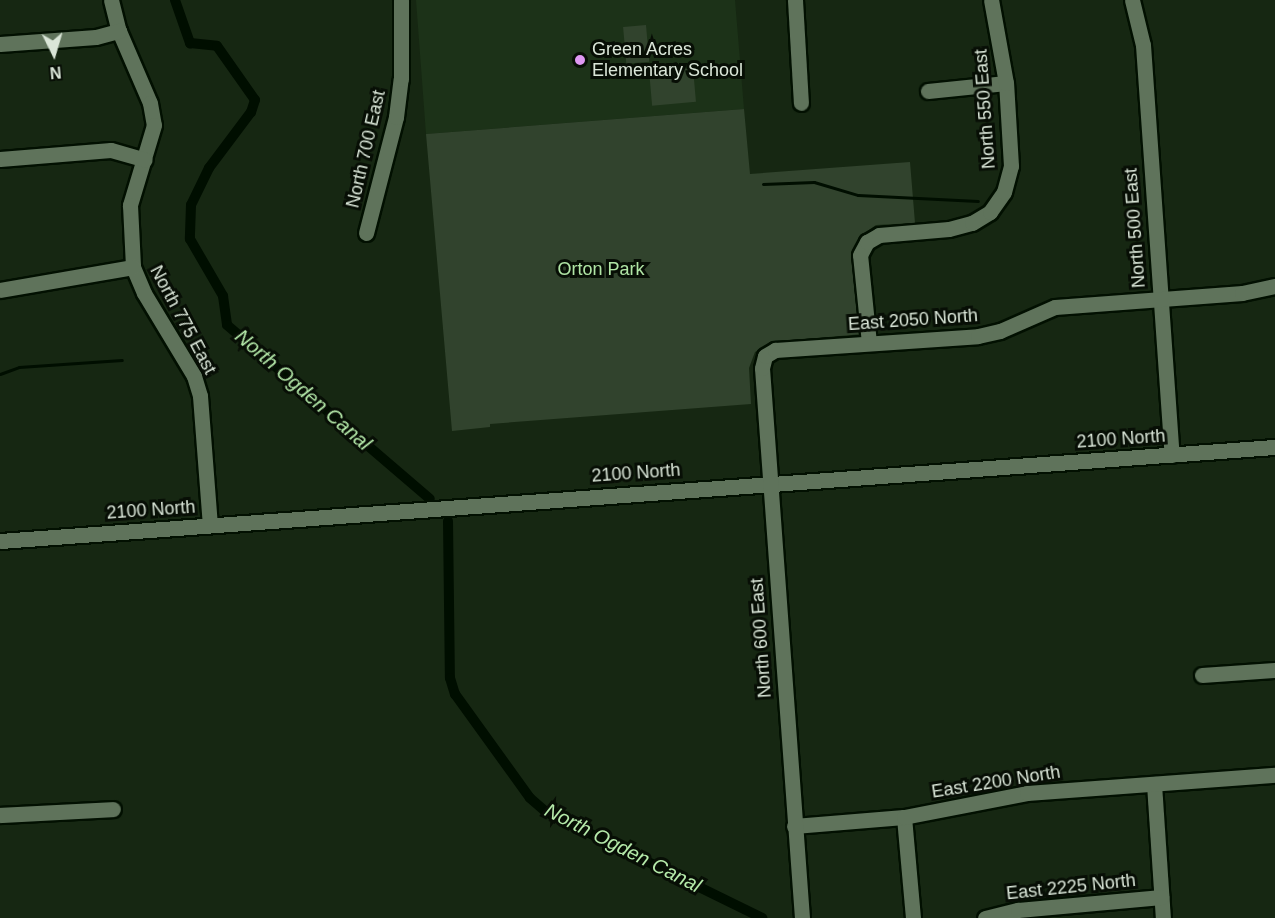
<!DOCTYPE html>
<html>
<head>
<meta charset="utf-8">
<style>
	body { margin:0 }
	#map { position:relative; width:1275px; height:918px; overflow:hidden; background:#162712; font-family:Helvetica,sans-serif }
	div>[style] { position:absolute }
	.built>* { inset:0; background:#1c3218 }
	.green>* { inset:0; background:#31432d; transform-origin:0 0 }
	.stream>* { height:3px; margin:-1.5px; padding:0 1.5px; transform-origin:1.5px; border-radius:1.5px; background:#000e00 }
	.canal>* { height:10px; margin:-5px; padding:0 5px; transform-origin:5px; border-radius:5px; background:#000e00 }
	.roads { filter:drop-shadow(2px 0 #021001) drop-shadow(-2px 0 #021001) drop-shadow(0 2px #021001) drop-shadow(0 -2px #021001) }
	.minor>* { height:15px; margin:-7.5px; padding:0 7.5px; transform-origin:7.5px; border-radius:7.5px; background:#5f735b }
	.dots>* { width:16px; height:16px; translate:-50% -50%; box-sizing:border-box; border:3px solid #070e05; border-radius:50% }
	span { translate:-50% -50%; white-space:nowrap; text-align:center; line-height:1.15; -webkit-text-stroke:6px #070e05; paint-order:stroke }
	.poi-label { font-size:18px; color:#dae6d8 }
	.left { translate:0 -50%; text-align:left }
	.street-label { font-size:18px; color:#dae6d8 }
	.park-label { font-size:18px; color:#b0e5a5 }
	.water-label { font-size:20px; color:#b5eaaa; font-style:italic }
	.north { position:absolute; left:24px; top:24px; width:60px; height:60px; -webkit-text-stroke:4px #070e05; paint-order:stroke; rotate:175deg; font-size:16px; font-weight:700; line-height:24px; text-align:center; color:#dae6d8 }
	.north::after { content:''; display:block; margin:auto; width:21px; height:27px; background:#dae6d8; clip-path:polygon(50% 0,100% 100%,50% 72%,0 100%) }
</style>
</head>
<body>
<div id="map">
	<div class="built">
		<i style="clip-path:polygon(416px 0,735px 0,744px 109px,426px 134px)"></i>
	</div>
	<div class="green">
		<i style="left:646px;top:25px;width:37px;height:23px;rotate:85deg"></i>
		<i style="left:693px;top:68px;width:34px;height:44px;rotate:85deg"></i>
		<i style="clip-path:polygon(744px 109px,750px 174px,910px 162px,915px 223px,876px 225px,859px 237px,853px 253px,863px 334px,771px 342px,755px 352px,749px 368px,751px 404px,490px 424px,490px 427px,452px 431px,426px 134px)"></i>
	</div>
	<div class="stream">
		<i style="left:763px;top:184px;width:51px;rotate:-2.2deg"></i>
		<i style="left:814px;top:182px;width:46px;rotate:16.5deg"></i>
		<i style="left:858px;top:195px;width:120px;rotate:2.9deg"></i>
		<i style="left:0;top:374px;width:20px;rotate:-20deg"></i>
		<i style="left:19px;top:367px;width:103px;rotate:-3.9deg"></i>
	</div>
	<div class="canal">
		<i style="left:175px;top:0;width:46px;rotate:70.8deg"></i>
		<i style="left:190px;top:43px;width:27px;rotate:6deg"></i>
		<i style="left:217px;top:46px;width:66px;rotate:54.9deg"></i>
		<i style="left:255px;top:100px;width:13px;rotate:108deg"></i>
		<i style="left:251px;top:112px;width:70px;rotate:126.9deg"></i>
		<i style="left:209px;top:168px;width:41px;rotate:115.9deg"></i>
		<i style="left:191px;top:205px;width:34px;rotate:92deg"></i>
		<i style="left:190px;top:239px;width:66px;rotate:59.9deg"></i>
		<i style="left:223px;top:296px;width:29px;rotate:82deg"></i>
		<i style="left:227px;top:325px;width:267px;rotate:40.6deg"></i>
		<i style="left:448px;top:521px;width:157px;rotate:89.3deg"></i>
		<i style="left:450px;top:678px;width:17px;rotate:73deg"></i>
		<i style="left:455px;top:694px;width:128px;rotate:54.2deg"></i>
		<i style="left:530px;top:798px;width:21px;rotate:41deg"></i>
		<i style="left:546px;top:812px;width:241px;rotate:26.1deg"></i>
	</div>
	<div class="roads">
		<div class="minor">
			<i style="left:111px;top:0;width:32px;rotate:76deg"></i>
			<i style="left:119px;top:31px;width:78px;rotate:66.7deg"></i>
			<i style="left:150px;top:103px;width:22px;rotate:80deg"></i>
			<i style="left:154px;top:125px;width:84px;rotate:106.7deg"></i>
			<i style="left:130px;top:205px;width:62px;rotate:87.2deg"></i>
			<i style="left:133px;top:267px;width:28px;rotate:67deg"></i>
			<i style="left:144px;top:293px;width:97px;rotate:58.9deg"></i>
			<i style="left:194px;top:376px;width:21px;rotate:73deg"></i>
			<i style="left:200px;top:396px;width:129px;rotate:85.6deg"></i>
			<i style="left:795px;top:0;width:103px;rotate:86.7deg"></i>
			<i style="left:1132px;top:0;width:46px;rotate:76.3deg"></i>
			<i style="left:1143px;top:45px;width:411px;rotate:86deg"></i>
			<i style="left:0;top:44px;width:96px;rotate:-4.2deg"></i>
			<i style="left:96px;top:37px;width:24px;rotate:-15deg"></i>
			<i style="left:928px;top:91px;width:78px;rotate:-5.9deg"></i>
			<i style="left:0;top:159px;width:111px;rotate:-4.6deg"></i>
			<i style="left:111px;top:150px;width:35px;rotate:16deg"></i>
			<i style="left:366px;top:233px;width:120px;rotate:-75.5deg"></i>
			<i style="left:396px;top:117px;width:38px;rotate:-83deg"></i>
			<i style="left:401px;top:79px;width:79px;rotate:-90deg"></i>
			<i style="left:0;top:290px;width:135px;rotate:-9.8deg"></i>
			<i style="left:869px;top:343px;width:88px;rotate:-95.8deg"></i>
			<i style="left:860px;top:255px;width:15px;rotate:-62deg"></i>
			<i style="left:867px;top:242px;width:14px;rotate:-30deg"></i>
			<i style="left:879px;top:235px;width:70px;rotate:-4.9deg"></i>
			<i style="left:949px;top:229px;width:24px;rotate:-15deg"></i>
			<i style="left:972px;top:223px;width:21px;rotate:-31deg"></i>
			<i style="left:990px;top:212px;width:24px;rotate:-55deg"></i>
			<i style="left:1004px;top:192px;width:27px;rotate:-75deg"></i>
			<i style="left:1011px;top:166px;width:83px;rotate:-93.4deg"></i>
			<i style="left:1006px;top:83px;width:84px;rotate:-100.2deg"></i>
			<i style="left:0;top:541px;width:1278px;rotate:-4.22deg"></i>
			<i style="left:1202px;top:675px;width:73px;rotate:-3.9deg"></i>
			<i style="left:1154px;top:784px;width:134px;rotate:86.2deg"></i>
			<i style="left:0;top:815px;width:113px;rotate:-3deg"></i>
			<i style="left:904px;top:817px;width:101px;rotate:84.9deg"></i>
			<i style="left:794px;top:826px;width:110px;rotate:-4.7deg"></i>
			<i style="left:904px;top:817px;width:125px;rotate:-11deg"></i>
			<i style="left:1027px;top:793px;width:249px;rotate:-4.2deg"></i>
			<i style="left:802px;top:918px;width:551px;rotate:-94.16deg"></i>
			<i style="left:762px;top:368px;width:12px;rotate:-76deg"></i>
			<i style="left:765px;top:356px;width:12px;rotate:-31deg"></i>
			<i style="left:775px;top:350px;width:203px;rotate:-3.9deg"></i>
			<i style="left:978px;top:336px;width:23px;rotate:-13deg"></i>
			<i style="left:1000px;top:331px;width:60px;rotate:-23.6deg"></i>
			<i style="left:1055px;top:307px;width:188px;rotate:-4.3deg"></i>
			<i style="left:1242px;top:293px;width:34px;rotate:-12deg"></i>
			<i style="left:985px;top:918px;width:34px;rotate:-14deg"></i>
			<i style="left:1018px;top:910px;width:144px;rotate:-5.2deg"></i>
		</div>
	</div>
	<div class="dots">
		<i style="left:580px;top:60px;background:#de98f2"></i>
	</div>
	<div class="poi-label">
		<span class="left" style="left:592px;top:60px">Green Acres<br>Elementary School</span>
	</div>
	<div class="street-label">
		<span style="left:985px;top:109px;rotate:-94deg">North 550 East</span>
		<span style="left:366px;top:149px;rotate:-77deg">North 700 East</span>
		<span style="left:1135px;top:228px;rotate:-94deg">North 500 East</span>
		<span style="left:183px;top:320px;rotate:62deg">North 775 East</span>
		<span style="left:913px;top:320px;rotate:-4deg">East 2050 North</span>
		<span style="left:1121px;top:439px;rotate:-4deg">2100 North</span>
		<span style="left:636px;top:473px;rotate:-4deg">2100 North</span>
		<span style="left:151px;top:510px;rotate:-4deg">2100 North</span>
		<span style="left:761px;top:638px;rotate:-94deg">North 600 East</span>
		<span style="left:996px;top:782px;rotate:-9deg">East 2200 North</span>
		<span style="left:1071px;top:887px;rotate:-6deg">East 2225 North</span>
	</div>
	<div class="park-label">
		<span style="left:601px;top:269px">Orton Park</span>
	</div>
	<div class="water-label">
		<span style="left:303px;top:390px;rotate:41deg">North Ogden Canal</span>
		<span style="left:623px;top:848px;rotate:27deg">North Ogden Canal</span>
	</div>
	<div class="north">N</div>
</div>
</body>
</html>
